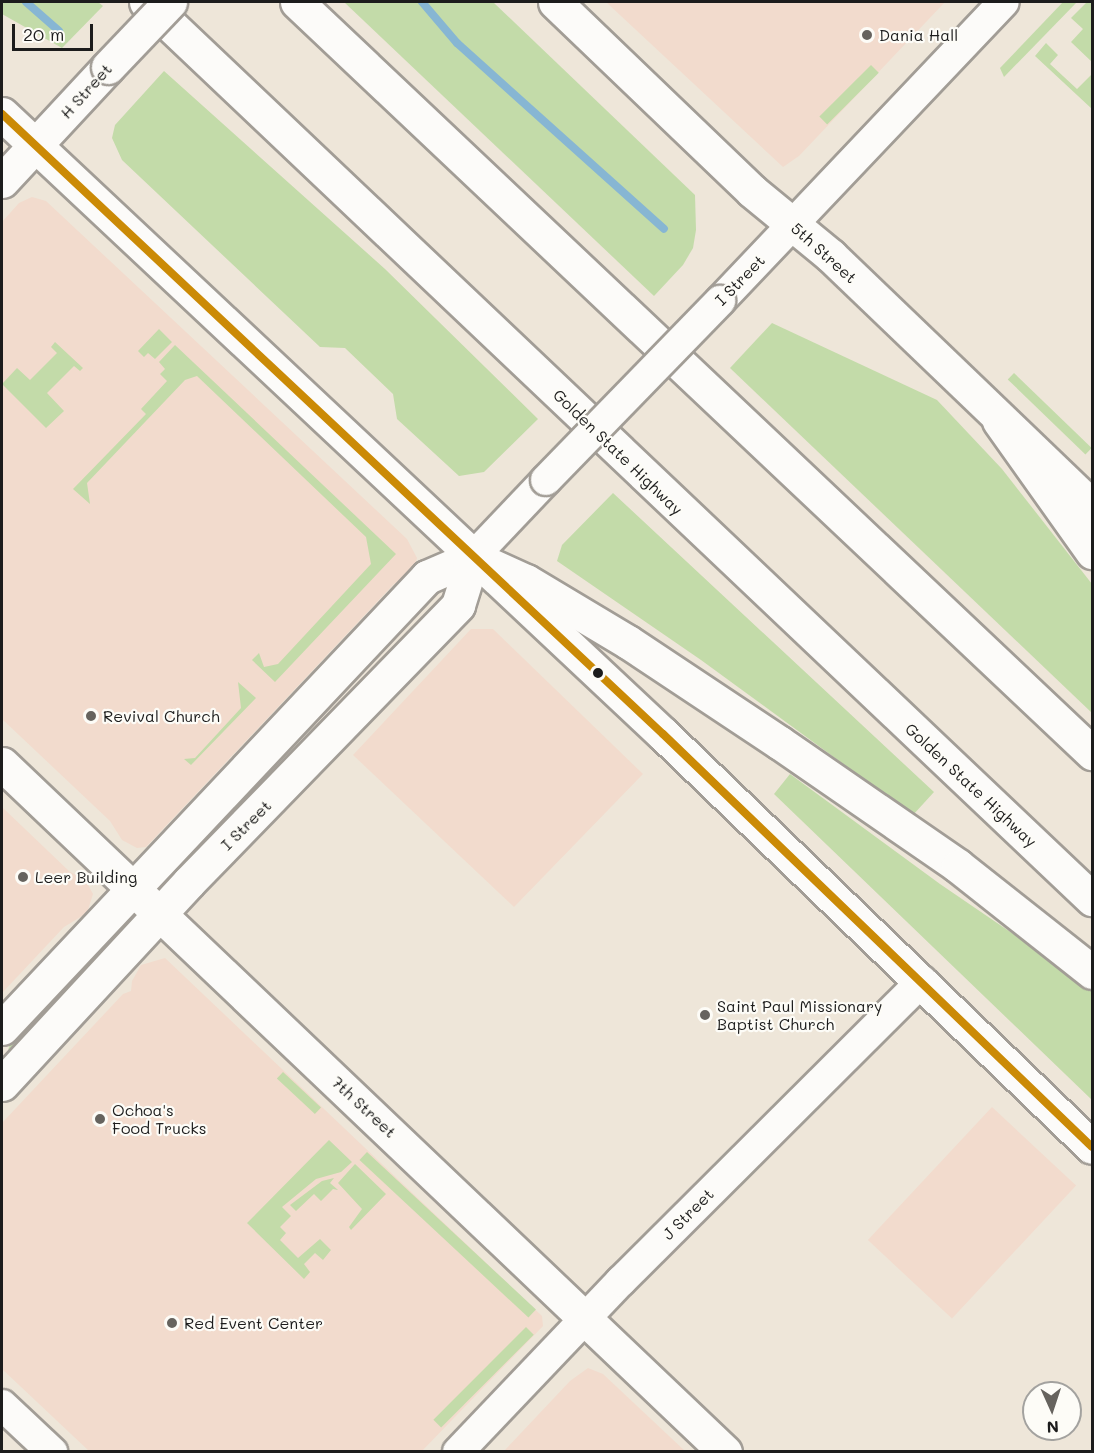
<!DOCTYPE html>
<html>
<head>
<meta charset="utf-8">
<style>
	body { margin:0 }
	#map { position:relative; width:1094px; height:1453px; overflow:hidden; background:#eee6d9; font-family:Mali,sans-serif }
	div>[style] { position:absolute }
	.built>* { inset:0; background:#f2dbcd; transform-origin:0 0 }
	.green>* { inset:0; background:#c3dba9; transform-origin:0 0 }
	.stream>* { height:8px; margin:-4px; padding:0 4px; transform-origin:4px; border-radius:4px; background:#87b6d3 }
	.roads { filter:drop-shadow(2px 0 #a29d96) drop-shadow(-2px 0 #a29d96) drop-shadow(0 2px #a29d96) drop-shadow(0 -2px #a29d96) }
	.minor>* { height:30px; margin:-15px; padding:0 15px; transform-origin:15px; border-radius:15px; background:#fcfbf9 }
	.tertiary>* { height:33px; margin:-16.5px; padding:0 16.5px; transform-origin:16.5px; border-radius:16.5px; background:#fcfbf9 }
	.secondary>* { height:33px; margin:-16.5px; padding:0 16.5px; transform-origin:16.5px; border-radius:16.5px; background:#fcfbf9 }
	.primary>* { height:33px; margin:-16.5px; padding:0 16.5px; transform-origin:16.5px; border-radius:16.5px; background:#fcfbf9 }
	.motorway>* { height:33px; margin:-16.5px; padding:0 16.5px; transform-origin:16.5px; border-radius:16.5px; background:#fcfbf9 }
	.bridges { filter:drop-shadow(2px 0 #a29d96) drop-shadow(-2px 0 #a29d96) drop-shadow(0 2px #a29d96) drop-shadow(0 -2px #a29d96) }
	.minor-bridge>* { height:30px; margin:-15px; padding:0 15px; transform-origin:15px; border-radius:15px; background:#fcfbf9 }
	.secondary-bridge>* { height:33px; margin:-16.5px; padding:0 16.5px; transform-origin:16.5px; border-radius:16.5px; background:#fcfbf9 }
	.bus-1>* { height:8px; margin:-4px; padding:0 4px; transform-origin:4px; border-radius:4px; background:#cb8a06 }
	.dots>* { width:16px; height:16px; translate:-50% -50%; box-sizing:border-box; border:3px solid #fdfcf7; border-radius:50% }
	span { translate:-50% -50%; white-space:nowrap; text-align:center; line-height:1.15; -webkit-text-stroke:4.5px #fdfcf7; paint-order:stroke }
	.poi-label { font-size:16px; color:#1c1c1c }
	.left { translate:0 -50%; text-align:left }
	.street-label { font-size:16px; color:#1c1c1c }
	.frame { position:absolute; inset:0; border:3px solid #1c1c1c; pointer-events:none }
	.north { position:absolute; left:1022px; top:1381px; width:60px; height:60px; box-sizing:border-box; background:#fdfcf7; border:2px solid #a3a29f; border-radius:50%; rotate:177deg; font-size:16px; font-weight:700; line-height:24px; text-align:center; color:#1c1c1c }
	.north::after { content:''; display:block; margin:auto; width:21px; height:27px; background:#66635e; clip-path:polygon(50% 0,100% 100%,50% 72%,0 100%) }
	.scale { position:absolute; left:12px; top:24px; width:81px; height:27px; box-sizing:border-box; border:3px solid #1c1c1c; border-top:0; padding-left:8px; font-size:18px; line-height:21px; white-space:nowrap; color:#1c1c1c; -webkit-text-stroke:4px #fdfcf7; paint-order:stroke }
</style>
</head>
<body>
<div id="map">
	<div class="built">
		<i style="clip-path:polygon(606px 2px,945px 2px,799px 156px,783px 167px)"></i>
		<i style="clip-path:polygon(32px 197px,46px 201px,407px 539px,417px 558px,414px 568px,393px 585px,146px 847px,137px 848px,122px 840px,110px 821px,2px 719px,2px 222px,19px 203px)"></i>
		<i style="clip-path:polygon(471px 629px,493px 629px,643px 774px,514px 907px,353px 755px)"></i>
		<i style="clip-path:polygon(2px 807px,70px 872px,85px 879px,93px 894px,87px 913px,64px 927px,2px 993px)"></i>
		<i style="clip-path:polygon(165px 958px,542px 1316px,543px 1326px,422px 1451px,89px 1451px,2px 1369px,2px 1123px,123px 994px,131px 991px,132px 981px,141px 965px)"></i>
		<i style="left:992px;top:1107px;width:115px;height:182px;rotate:43deg"></i>
		<i style="clip-path:polygon(588px 1368px,603px 1374px,685px 1451px,504px 1451px,570px 1381px)"></i>
	</div>
	<div class="green">
		<i style="clip-path:polygon(2px 2px,98px 2px,103px 6px,62px 48px,2px 14px)"></i>
		<i style="clip-path:polygon(344px 2px,493px 2px,695px 195px,696px 230px,693px 248px,683px 265px,654px 296px)"></i>
		<i style="clip-path:polygon(1063px 2px,1077px 2px,1004px 77px,1000px 68px)"></i>
		<i style="clip-path:polygon(1087px 2px,1092px 2px,1092px 62px,1071px 42px,1083px 29px,1071px 18px)"></i>
		<i style="clip-path:polygon(1046px 43px,1058px 55px,1050px 64px,1077px 89px,1092px 74px,1092px 109px,1035px 56px)"></i>
		<i style="left:871px;top:65px;width:11px;height:73px;rotate:45deg"></i>
		<i style="clip-path:polygon(164px 71px,385px 269px,538px 419px,484px 472px,459px 476px,397px 419px,393px 394px,345px 348px,320px 347px,122px 160px,112px 138px,115px 125px)"></i>
		<i style="clip-path:polygon(772px 323px,937px 400px,1002px 469px,1092px 584px,1092px 713px,730px 368px)"></i>
		<i style="clip-path:polygon(159px 329px,172px 342px,155px 359px,148px 353px,144px 357px,138px 351px)"></i>
		<i style="clip-path:polygon(55px 342px,83px 368px,80px 371px,74px 366px,47px 393px,64px 411px,46px 428px,2px 384px,17px 368px,30px 380px,57px 353px,51px 347px)"></i>
		<i style="clip-path:polygon(175px 345px,396px 554px,275px 682px,252px 660px,259px 653px,264px 667px,278px 664px,371px 564px,366px 537px,197px 376px,185px 380px,87px 483px,90px 504px,73px 489px,146px 414px,141px 409px,167px 381px,160px 374px,165px 369px,159px 362px)"></i>
		<i style="left:1014px;top:373px;width:108px;height:9px;rotate:44deg"></i>
		<i style="clip-path:polygon(613px 493px,934px 792px,913px 815px,701px 660px,557px 561px,562px 545px)"></i>
		<i style="clip-path:polygon(238px 682px,256px 698px,191px 765px,184px 759px,195px 758px,241px 708px)"></i>
		<i style="clip-path:polygon(790px 774px,940px 884px,1092px 988px,1092px 1100px,774px 794px)"></i>
		<i style="clip-path:polygon(92px 956px,99px 956px,17px 1046px,8px 1050px,11px 1041px)"></i>
		<i style="left:283px;top:1072px;width:52px;height:9px;rotate:43deg"></i>
		<i style="clip-path:polygon(329px 1140px,352px 1162px,341px 1172px,316px 1179px,282px 1207px,291px 1216px,280px 1227px,286px 1233px,280px 1240px,298px 1258px,320px 1239px,331px 1250px,323px 1260px,315px 1253px,304px 1264px,310px 1272px,304px 1279px,247px 1223px)"></i>
		<i style="left:367px;top:1152px;width:231px;height:11px;rotate:43deg"></i>
		<i style="clip-path:polygon(355px 1164px,386px 1194px,351px 1230px,349px 1227px,362px 1209px,338px 1183px)"></i>
		<i style="clip-path:polygon(334px 1178px,330px 1183px,338px 1190px,333px 1189px,321px 1201px,314px 1194px,296px 1211px,290px 1205px,322px 1181px)"></i>
		<i style="left:526px;top:1327px;width:11px;height:131px;rotate:45deg"></i>
	</div>
	<div class="stream">
		<i style="left:26px;top:2px;width:44px;rotate:41.3deg"></i>
		<i style="left:422px;top:2px;width:54px;rotate:49.5deg"></i>
		<i style="left:457px;top:43px;width:278px;rotate:41.9deg"></i>
	</div>
	<div class="roads">
		<div class="minor">
			<i style="left:720px;top:301px;width:412px;rotate:-46.5deg"></i>
			<i style="left:473px;top:557px;width:106px;rotate:-46.5deg"></i>
			<i style="left:2px;top:1405px;width:69px;rotate:43.2deg"></i>
			<i style="left:458px;top:1452px;width:236px;rotate:-46.4deg"></i>
			<i style="left:621px;top:1281px;width:425px;rotate:-44.9deg"></i>
		</div>
		<div class="tertiary">
			<i style="left:2px;top:764px;width:998px;rotate:43.58deg"></i>
			<i style="left:2px;top:1028px;width:620px;rotate:-46.7deg"></i>
			<i style="left:427px;top:577px;width:50px;rotate:-23.5deg"></i>
			<i style="left:2px;top:1084px;width:275px;rotate:-47.2deg"></i>
			<i style="left:189px;top:882px;width:386px;rotate:-45.8deg"></i>
			<i style="left:458px;top:605px;width:50px;rotate:-72.6deg"></i>
		</div>
		<div class="secondary">
			<i style="left:2px;top:181px;width:156px;rotate:-47.1deg"></i>
		</div>
		<div class="primary">
			<i style="left:555px;top:2px;width:273px;rotate:43.8deg"></i>
			<i style="left:752px;top:191px;width:102px;rotate:39.4deg"></i>
			<i style="left:831px;top:256px;width:361px;rotate:43.8deg"></i>
			<i style="left:2px;top:114px;width:906px;rotate:43.17deg"></i>
			<i style="left:663px;top:734px;width:595px;rotate:43.91deg"></i>
		</div>
		<div class="motorway">
			<i style="left:146px;top:2px;width:1304px;rotate:43.48deg"></i>
			<i style="left:297px;top:2px;width:1094px;rotate:43.37deg"></i>
			<i style="left:999px;top:421px;width:161px;rotate:54.6deg"></i>
			<i style="left:473px;top:557px;width:58px;rotate:24.4deg"></i>
			<i style="left:526px;top:581px;width:119px;rotate:30.9deg"></i>
			<i style="left:628px;top:642px;width:182px;rotate:33.6deg"></i>
			<i style="left:780px;top:743px;width:216px;rotate:34.6deg"></i>
			<i style="left:958px;top:866px;width:171px;rotate:38.3deg"></i>
		</div>
	</div>
	<div class="bridges">
		<div class="minor-bridge">
			<i style="left:546px;top:480px;width:250px;rotate:-45.8deg"></i>
		</div>
		<div class="secondary-bridge">
			<i style="left:108px;top:67px;width:90px;rotate:-46.4deg"></i>
		</div>
	</div>
	<div class="bus-1">
		<i style="left:2px;top:114px;width:906px;rotate:43.17deg"></i>
		<i style="left:663px;top:734px;width:595px;rotate:43.91deg"></i>
	</div>
	<div class="dots">
		<i style="left:867px;top:35px;background:#66635e"></i>
		<i style="left:598px;top:673px;background:#1c1c1c"></i>
		<i style="left:91px;top:716px;background:#66635e"></i>
		<i style="left:23px;top:877px;background:#66635e"></i>
		<i style="left:705px;top:1015px;background:#66635e"></i>
		<i style="left:100px;top:1119px;background:#66635e"></i>
		<i style="left:172px;top:1323px;background:#66635e"></i>
	</div>
	<div class="poi-label">
		<span class="left" style="left:879px;top:35px">Dania Hall</span>
		<span class="left" style="left:103px;top:716px">Revival Church</span>
		<span class="left" style="left:35px;top:877px">Leer Building</span>
		<span class="left" style="left:717px;top:1015px">Saint Paul Missionary<br>Baptist Church</span>
		<span class="left" style="left:112px;top:1119px">Ochoa's<br>Food Trucks</span>
		<span class="left" style="left:184px;top:1323px">Red Event Center</span>
	</div>
	<div class="street-label">
		<span style="left:86px;top:91px;rotate:-48deg">H Street</span>
		<span style="left:824px;top:253px;rotate:42deg">5th Street</span>
		<span style="left:740px;top:280px;rotate:-46deg">I Street</span>
		<span style="left:618px;top:452px;rotate:44deg">Golden State Highway</span>
		<span style="left:971px;top:785px;rotate:43deg">Golden State Highway</span>
		<span style="left:246px;top:825px;rotate:-45deg">I Street</span>
		<span style="left:364px;top:1107px;rotate:43deg">7th Street</span>
		<span style="left:688px;top:1214px;rotate:-45deg">J Street</span>
	</div>
	<div class="frame"></div>
	<div class="north">N</div>
	<div class="scale">20 m</div>
</div>
</body>
</html>
